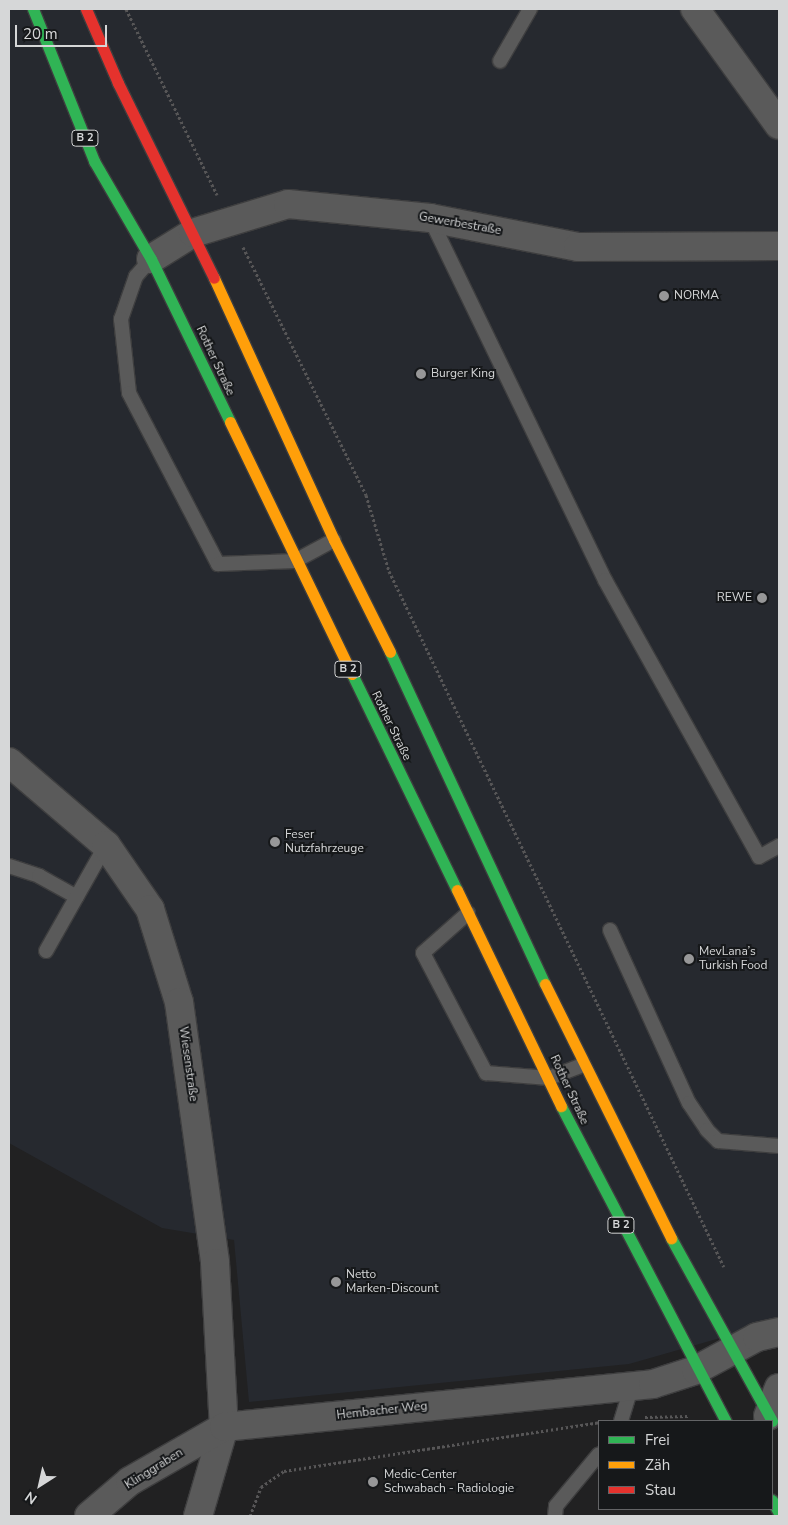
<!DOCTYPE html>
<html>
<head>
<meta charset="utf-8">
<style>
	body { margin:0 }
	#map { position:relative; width:788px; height:1525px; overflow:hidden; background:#212122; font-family:"Nunito Sans",sans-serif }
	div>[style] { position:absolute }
	.built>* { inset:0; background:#26292f }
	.path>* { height:3px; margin-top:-1.5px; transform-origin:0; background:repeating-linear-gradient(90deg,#575657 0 2.5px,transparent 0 5px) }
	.roads { filter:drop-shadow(1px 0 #3e3e3f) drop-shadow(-1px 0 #3e3e3f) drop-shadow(0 1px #3e3e3f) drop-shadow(0 -1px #3e3e3f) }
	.lane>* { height:14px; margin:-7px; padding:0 7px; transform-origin:7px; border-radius:7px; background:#5a5a5a }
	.street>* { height:28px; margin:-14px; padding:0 14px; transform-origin:14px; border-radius:14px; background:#5a5a5a }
	.fast>* { height:11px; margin:-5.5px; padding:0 5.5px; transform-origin:5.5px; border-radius:5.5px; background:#30b455 }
	.slow>* { height:11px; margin:-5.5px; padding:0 5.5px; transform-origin:5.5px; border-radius:5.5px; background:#ff9f0a }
	.jam>* { height:11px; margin:-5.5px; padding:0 5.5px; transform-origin:5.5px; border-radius:5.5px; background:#e5322d }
	.dots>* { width:14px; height:14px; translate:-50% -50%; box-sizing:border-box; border:2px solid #16181a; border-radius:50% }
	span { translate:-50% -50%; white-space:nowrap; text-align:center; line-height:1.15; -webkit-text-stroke:4px #16181a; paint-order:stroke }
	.shield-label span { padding:1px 4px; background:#16181a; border:1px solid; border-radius:4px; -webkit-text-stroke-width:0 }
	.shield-label { font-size:11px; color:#d6d7d8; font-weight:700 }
	.street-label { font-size:12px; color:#d6d7d8 }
	.poi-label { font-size:12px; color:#d6d7d8 }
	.left { translate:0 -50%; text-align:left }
	.right { translate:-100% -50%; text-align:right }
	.frame { position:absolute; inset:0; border:10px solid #d6d7d8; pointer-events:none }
	.legend { position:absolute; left:598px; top:1420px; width:175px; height:90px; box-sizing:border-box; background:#16181a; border:1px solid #636466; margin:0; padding:6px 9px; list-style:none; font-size:15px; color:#d6d7d8 }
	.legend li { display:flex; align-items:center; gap:10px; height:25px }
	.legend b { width:25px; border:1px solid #636466 }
	.north { position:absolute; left:15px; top:1460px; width:50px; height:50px; -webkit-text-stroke:4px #16181a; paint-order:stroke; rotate:215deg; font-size:14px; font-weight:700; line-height:20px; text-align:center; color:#d6d7d8 }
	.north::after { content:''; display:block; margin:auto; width:18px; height:22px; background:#d6d7d8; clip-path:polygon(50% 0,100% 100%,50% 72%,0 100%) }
	.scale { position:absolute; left:15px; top:25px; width:92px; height:22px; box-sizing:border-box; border:2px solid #d6d7d8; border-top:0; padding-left:6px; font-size:15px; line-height:18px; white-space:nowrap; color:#d6d7d8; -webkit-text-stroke:4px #16181a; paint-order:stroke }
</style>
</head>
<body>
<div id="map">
	<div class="built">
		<i style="clip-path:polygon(9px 9px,779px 9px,779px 1331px,773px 1323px,629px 1364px,249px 1402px,234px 1240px,162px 1228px,9px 1143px)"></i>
	</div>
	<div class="path">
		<i style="left:126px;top:9px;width:207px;rotate:63.9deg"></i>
		<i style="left:243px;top:247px;width:277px;rotate:63.6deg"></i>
		<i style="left:366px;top:495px;width:79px;rotate:73.2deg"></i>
		<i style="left:389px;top:571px;width:772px;rotate:64.3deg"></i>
		<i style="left:645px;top:1417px;width:44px;rotate:-1.3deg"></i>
		<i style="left:250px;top:1516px;width:31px;rotate:-69deg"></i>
		<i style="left:261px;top:1487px;width:28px;rotate:-35deg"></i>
		<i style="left:284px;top:1471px;width:319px;rotate:-8.8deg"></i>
	</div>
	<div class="roads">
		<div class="lane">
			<i style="left:500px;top:61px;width:60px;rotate:-60deg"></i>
			<i style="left:430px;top:218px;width:402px;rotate:64.2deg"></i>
			<i style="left:605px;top:580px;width:317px;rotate:60.9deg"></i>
			<i style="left:759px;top:857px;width:23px;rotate:-29deg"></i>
			<i style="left:151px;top:259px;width:23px;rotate:131deg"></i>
			<i style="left:136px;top:276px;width:46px;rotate:109.2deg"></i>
			<i style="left:121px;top:319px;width:74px;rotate:83.8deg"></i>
			<i style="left:129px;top:393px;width:193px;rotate:62.5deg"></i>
			<i style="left:218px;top:564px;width:77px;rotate:-2.2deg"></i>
			<i style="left:295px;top:561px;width:44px;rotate:-28.3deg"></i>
			<i style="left:9px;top:866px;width:32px;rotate:18deg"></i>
			<i style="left:39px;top:876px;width:43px;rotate:28.9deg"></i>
			<i style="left:468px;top:913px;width:60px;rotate:138.4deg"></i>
			<i style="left:423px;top:953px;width:136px;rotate:62.3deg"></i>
			<i style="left:486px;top:1073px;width:63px;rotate:4.5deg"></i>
			<i style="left:549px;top:1078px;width:36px;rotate:-21deg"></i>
			<i style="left:610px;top:930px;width:190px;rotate:65.5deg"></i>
			<i style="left:689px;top:1103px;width:32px;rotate:56deg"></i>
			<i style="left:707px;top:1130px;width:16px;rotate:45deg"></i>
			<i style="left:718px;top:1141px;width:61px;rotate:4.7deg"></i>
			<i style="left:46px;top:951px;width:122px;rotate:-60.5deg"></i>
			<i style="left:621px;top:1421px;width:37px;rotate:-73deg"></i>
			<i style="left:555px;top:1516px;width:10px;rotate:-84deg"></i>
			<i style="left:556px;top:1506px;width:67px;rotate:-50.4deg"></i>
		</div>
		<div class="street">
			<i style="left:695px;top:9px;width:143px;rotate:54.1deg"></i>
			<i style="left:151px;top:259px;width:49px;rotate:-31.8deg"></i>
			<i style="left:193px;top:233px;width:99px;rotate:-17deg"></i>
			<i style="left:288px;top:204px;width:143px;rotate:5.6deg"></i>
			<i style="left:430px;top:218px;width:151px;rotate:11.1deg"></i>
			<i style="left:578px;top:247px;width:201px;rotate:-0.3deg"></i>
			<i style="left:9px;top:762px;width:128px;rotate:40.6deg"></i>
			<i style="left:106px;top:845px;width:78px;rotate:55.5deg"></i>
			<i style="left:150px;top:909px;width:97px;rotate:72.7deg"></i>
			<i style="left:179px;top:1002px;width:263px;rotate:82.1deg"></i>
			<i style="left:215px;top:1263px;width:164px;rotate:86.9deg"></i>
			<i style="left:224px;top:1427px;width:93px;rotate:106.3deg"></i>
			<i style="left:768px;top:1416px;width:30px;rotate:-69deg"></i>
			<i style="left:89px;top:1516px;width:54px;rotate:-40.5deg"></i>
			<i style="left:130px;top:1481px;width:108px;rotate:-29.9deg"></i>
			<i style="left:224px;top:1427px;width:431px;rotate:-5.7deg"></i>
			<i style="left:653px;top:1384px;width:45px;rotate:-18deg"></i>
			<i style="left:696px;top:1370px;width:69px;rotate:-28.4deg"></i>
			<i style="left:757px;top:1337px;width:23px;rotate:-13deg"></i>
		</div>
		<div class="fast">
			<i style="left:33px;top:9px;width:164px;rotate:68.1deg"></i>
			<i style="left:94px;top:161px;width:113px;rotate:59.8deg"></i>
			<i style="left:151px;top:259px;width:181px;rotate:64.1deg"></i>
			<i style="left:390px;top:652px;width:366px;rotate:65deg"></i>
			<i style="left:352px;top:674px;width:240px;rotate:64.1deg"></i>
			<i style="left:561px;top:1106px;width:356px;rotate:62.4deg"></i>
			<i style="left:671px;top:1238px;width:209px;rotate:61.1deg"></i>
			<i style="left:772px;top:1500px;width:15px;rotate:62deg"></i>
		</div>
		<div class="slow">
			<i style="left:214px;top:278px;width:288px;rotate:65.4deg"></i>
			<i style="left:334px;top:540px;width:125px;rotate:63.4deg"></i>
			<i style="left:230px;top:422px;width:280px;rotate:64.2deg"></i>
			<i style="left:457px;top:890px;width:240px;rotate:64.3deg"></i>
			<i style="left:545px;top:984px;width:284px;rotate:63.6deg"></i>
		</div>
		<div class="jam">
			<i style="left:86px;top:9px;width:81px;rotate:66.6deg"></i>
			<i style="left:118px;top:83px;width:217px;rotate:63.8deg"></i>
		</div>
	</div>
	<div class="dots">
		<i style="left:664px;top:296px;background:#979798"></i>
		<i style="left:421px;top:374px;background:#979798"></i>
		<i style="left:762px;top:598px;background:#979798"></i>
		<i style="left:275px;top:842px;background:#979798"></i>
		<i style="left:689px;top:959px;background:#979798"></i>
		<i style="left:336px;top:1282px;background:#979798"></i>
		<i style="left:373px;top:1482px;background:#979798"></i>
	</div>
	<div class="shield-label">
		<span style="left:85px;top:138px">B 2</span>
		<span style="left:348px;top:669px">B 2</span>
		<span style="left:621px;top:1225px">B 2</span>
	</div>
	<div class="street-label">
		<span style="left:460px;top:224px;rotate:10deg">Gewerbestraße</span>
		<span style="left:215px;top:361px;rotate:65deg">Rother Straße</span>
		<span style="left:391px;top:726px;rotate:64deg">Rother Straße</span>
		<span style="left:188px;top:1064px;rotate:82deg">Wiesenstraße</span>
		<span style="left:569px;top:1090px;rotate:65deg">Rother Straße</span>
		<span style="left:382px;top:1411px;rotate:-6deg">Hembacher Weg</span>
		<span style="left:154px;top:1469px;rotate:-32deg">Klinggraben</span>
	</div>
	<div class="poi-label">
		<span class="left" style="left:674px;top:296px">NORMA</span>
		<span class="left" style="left:431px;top:374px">Burger King</span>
		<span class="right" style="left:752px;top:598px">REWE</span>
		<span class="left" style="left:285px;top:842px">Feser<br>Nutzfahrzeuge</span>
		<span class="left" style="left:699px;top:959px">MevLana’s<br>Turkish Food</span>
		<span class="left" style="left:346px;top:1282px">Netto<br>Marken-Discount</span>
		<span class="left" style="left:384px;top:1482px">Medic-Center<br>Schwabach - Radiologie</span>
	</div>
	<div class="frame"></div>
	<ul class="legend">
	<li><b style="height:6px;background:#30b455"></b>Frei</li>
	<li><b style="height:6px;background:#ff9f0a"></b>Zäh</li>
	<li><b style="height:6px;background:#e5322d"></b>Stau</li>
	</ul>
	<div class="north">N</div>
	<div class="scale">20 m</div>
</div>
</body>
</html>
